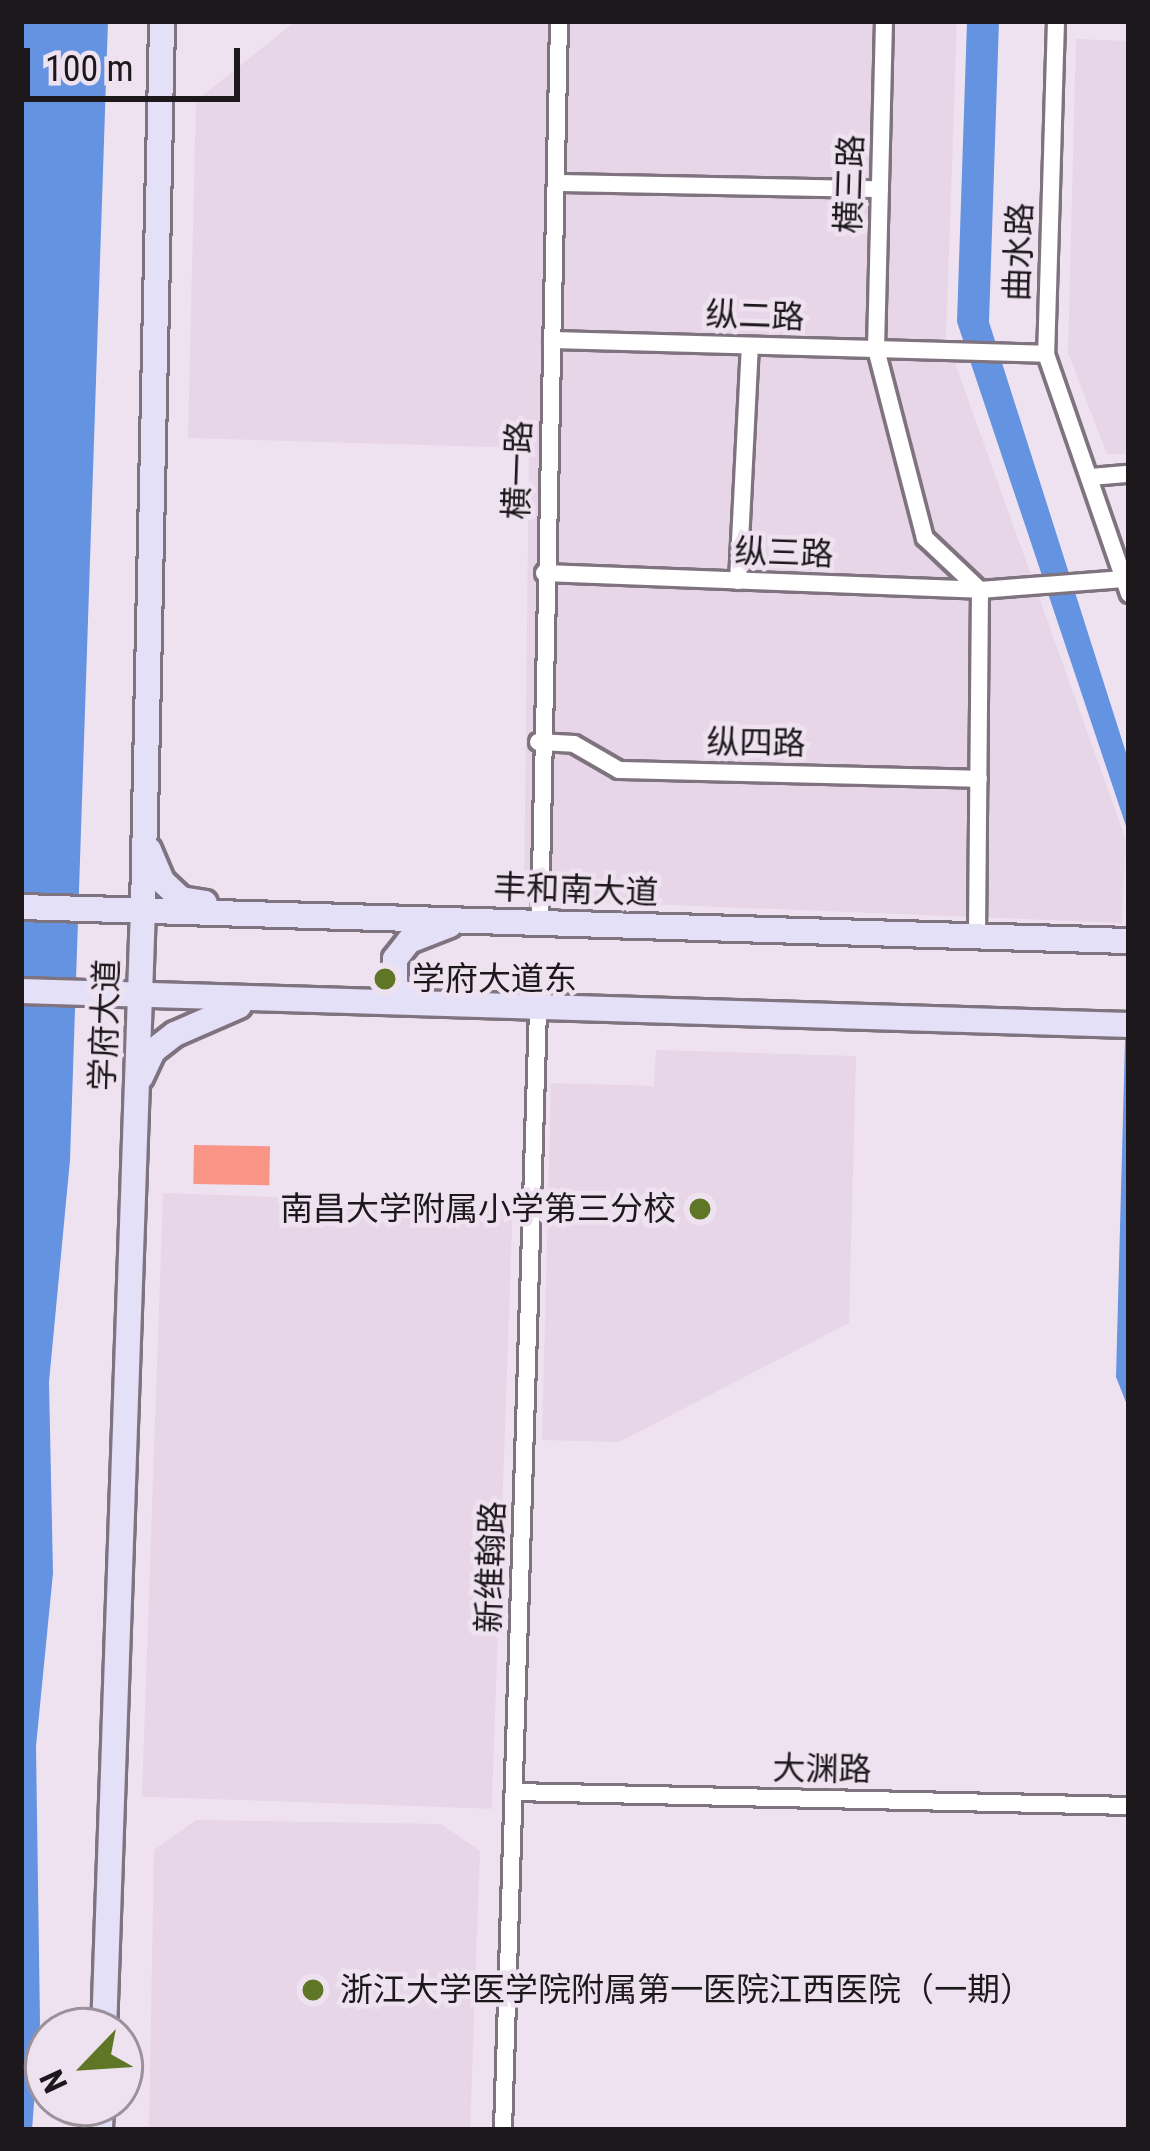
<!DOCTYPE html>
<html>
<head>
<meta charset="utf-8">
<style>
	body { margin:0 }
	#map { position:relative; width:1150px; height:2151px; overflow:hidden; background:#efe2f0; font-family:"Roboto Condensed","Noto Sans SC",sans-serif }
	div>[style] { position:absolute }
	.built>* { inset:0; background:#e7d5e8; transform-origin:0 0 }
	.green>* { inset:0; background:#f99487; transform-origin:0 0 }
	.water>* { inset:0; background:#6493e2 }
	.roads { filter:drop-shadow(3px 0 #7f737f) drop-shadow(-3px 0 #7f737f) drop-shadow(0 3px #7f737f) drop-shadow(0 -3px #7f737f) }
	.minor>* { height:16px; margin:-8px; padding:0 8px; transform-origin:8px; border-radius:8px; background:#fff }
	.primary>* { height:24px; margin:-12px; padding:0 12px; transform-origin:12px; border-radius:12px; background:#e3e0f8 }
	.dots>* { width:33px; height:33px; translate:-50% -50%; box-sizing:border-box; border:6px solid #efe2f0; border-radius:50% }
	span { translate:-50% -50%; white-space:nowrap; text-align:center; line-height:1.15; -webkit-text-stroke:9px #efe2f0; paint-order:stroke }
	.street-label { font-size:33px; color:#1c181c }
	.poi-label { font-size:33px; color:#1c181c }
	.left { translate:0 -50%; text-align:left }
	.right { translate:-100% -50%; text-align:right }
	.frame { position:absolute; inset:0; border:24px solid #1c181c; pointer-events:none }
	.north { position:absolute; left:24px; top:2007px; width:120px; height:120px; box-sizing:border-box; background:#efe2f0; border:3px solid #9b919b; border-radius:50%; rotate:245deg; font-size:33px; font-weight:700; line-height:48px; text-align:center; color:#1c181c }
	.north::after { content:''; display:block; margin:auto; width:42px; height:54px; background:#607627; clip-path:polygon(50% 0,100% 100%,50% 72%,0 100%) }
	.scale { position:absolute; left:24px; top:48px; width:216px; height:54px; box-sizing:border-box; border:6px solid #1c181c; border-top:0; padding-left:15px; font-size:36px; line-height:42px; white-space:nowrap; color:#1c181c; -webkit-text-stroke:9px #efe2f0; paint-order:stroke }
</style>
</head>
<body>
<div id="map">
	<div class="built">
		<i style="clip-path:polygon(296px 21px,957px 21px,946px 338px,1126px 840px,1122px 923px,524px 899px,529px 448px,188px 438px,196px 101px)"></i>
		<i style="clip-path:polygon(1076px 39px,1129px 41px,1129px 454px,1107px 454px,1068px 353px)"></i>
		<i style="clip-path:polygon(656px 1050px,856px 1056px,849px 1323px,619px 1442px,542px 1440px,551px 1083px,654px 1086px)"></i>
		<i style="left:163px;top:1193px;width:350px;height:604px;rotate:2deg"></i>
		<i style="clip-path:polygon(196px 1820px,441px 1824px,480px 1851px,470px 2130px,149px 2130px,154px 1850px)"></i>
	</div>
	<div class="green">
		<i style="left:194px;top:1145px;width:76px;height:39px;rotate:1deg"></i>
	</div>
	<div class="water">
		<i style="clip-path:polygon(21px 21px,108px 21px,70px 1160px,49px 1382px,53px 1573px,36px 1746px,40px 2023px,32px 2130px,21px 2130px)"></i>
		<i style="clip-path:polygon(967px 21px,999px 21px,989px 322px,1129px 762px,1129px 835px,957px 322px)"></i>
		<i style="clip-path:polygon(1129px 893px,1129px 1410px,1116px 1377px)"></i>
	</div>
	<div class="roads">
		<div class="minor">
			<i style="left:884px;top:21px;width:328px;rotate:91.4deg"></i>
			<i style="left:876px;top:349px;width:195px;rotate:75.5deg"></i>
			<i style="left:925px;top:538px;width:76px;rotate:43.4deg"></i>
			<i style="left:980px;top:590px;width:345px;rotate:90.5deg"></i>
			<i style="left:1056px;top:21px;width:333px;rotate:91.7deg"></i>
			<i style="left:1046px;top:354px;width:254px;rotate:70.9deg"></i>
			<i style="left:556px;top:183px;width:324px;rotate:1.1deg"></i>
			<i style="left:552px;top:340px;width:494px;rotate:1.6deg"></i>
			<i style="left:1091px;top:477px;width:38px;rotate:-5deg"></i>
			<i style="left:544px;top:573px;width:436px;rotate:2.2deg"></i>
			<i style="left:980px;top:590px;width:144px;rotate:-4.4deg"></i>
			<i style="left:738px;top:581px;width:235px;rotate:-87.1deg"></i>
			<i style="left:538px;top:742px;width:36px;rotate:3deg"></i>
			<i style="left:574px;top:744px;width:52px;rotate:30deg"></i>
			<i style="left:619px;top:770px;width:360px;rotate:1.4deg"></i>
			<i style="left:540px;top:922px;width:901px;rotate:-88.79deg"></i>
			<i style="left:514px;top:1792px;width:615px;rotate:1.3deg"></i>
			<i style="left:503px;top:2130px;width:1124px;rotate:-88.21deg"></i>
		</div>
		<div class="primary">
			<i style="left:149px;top:850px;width:34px;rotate:67deg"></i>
			<i style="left:162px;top:881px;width:26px;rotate:43deg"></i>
			<i style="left:181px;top:899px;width:24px;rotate:9deg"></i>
			<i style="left:21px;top:907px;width:1109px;rotate:1.76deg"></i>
			<i style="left:21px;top:991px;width:1109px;rotate:1.76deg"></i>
			<i style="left:421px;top:999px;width:28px;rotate:-161deg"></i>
			<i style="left:395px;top:990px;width:31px;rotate:-90deg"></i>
			<i style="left:395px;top:959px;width:23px;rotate:-52deg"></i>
			<i style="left:409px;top:941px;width:44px;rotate:-21.3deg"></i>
			<i style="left:141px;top:1077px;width:29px;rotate:-65deg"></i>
			<i style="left:153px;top:1051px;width:28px;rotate:-38deg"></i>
			<i style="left:175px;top:1034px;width:70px;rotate:-23.6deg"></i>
			<i style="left:104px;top:2031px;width:1123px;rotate:-88.01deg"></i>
			<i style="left:143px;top:909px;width:888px;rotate:-88.77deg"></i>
			<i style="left:100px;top:2130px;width:27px;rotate:-88deg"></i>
		</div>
	</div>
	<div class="dots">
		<i style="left:385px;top:979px;background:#607627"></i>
		<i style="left:700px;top:1209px;background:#607627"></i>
		<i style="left:313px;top:1990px;background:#607627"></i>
	</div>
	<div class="street-label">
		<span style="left:850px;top:184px;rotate:-88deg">横三路</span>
		<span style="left:1019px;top:252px;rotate:-88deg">曲水路</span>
		<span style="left:755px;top:316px;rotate:2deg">纵二路</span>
		<span style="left:518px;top:470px;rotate:-88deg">横一路</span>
		<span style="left:784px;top:553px;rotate:2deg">纵三路</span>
		<span style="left:756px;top:743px;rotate:1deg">纵四路</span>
		<span style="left:576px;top:890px;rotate:2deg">丰和南大道</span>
		<span style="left:105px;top:1025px;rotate:-88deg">学府大道</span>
		<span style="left:491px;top:1567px;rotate:-88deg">新维翰路</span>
		<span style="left:822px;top:1769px;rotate:1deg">大渊路</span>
	</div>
	<div class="poi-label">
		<span class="left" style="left:412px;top:979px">学府大道东</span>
		<span class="right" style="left:676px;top:1209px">南昌大学附属小学第三分校</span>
		<span class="left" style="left:340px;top:1990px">浙江大学医学院附属第一医院江西医院（一期）</span>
	</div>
	<div class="frame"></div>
	<div class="north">N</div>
	<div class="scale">100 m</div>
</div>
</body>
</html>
